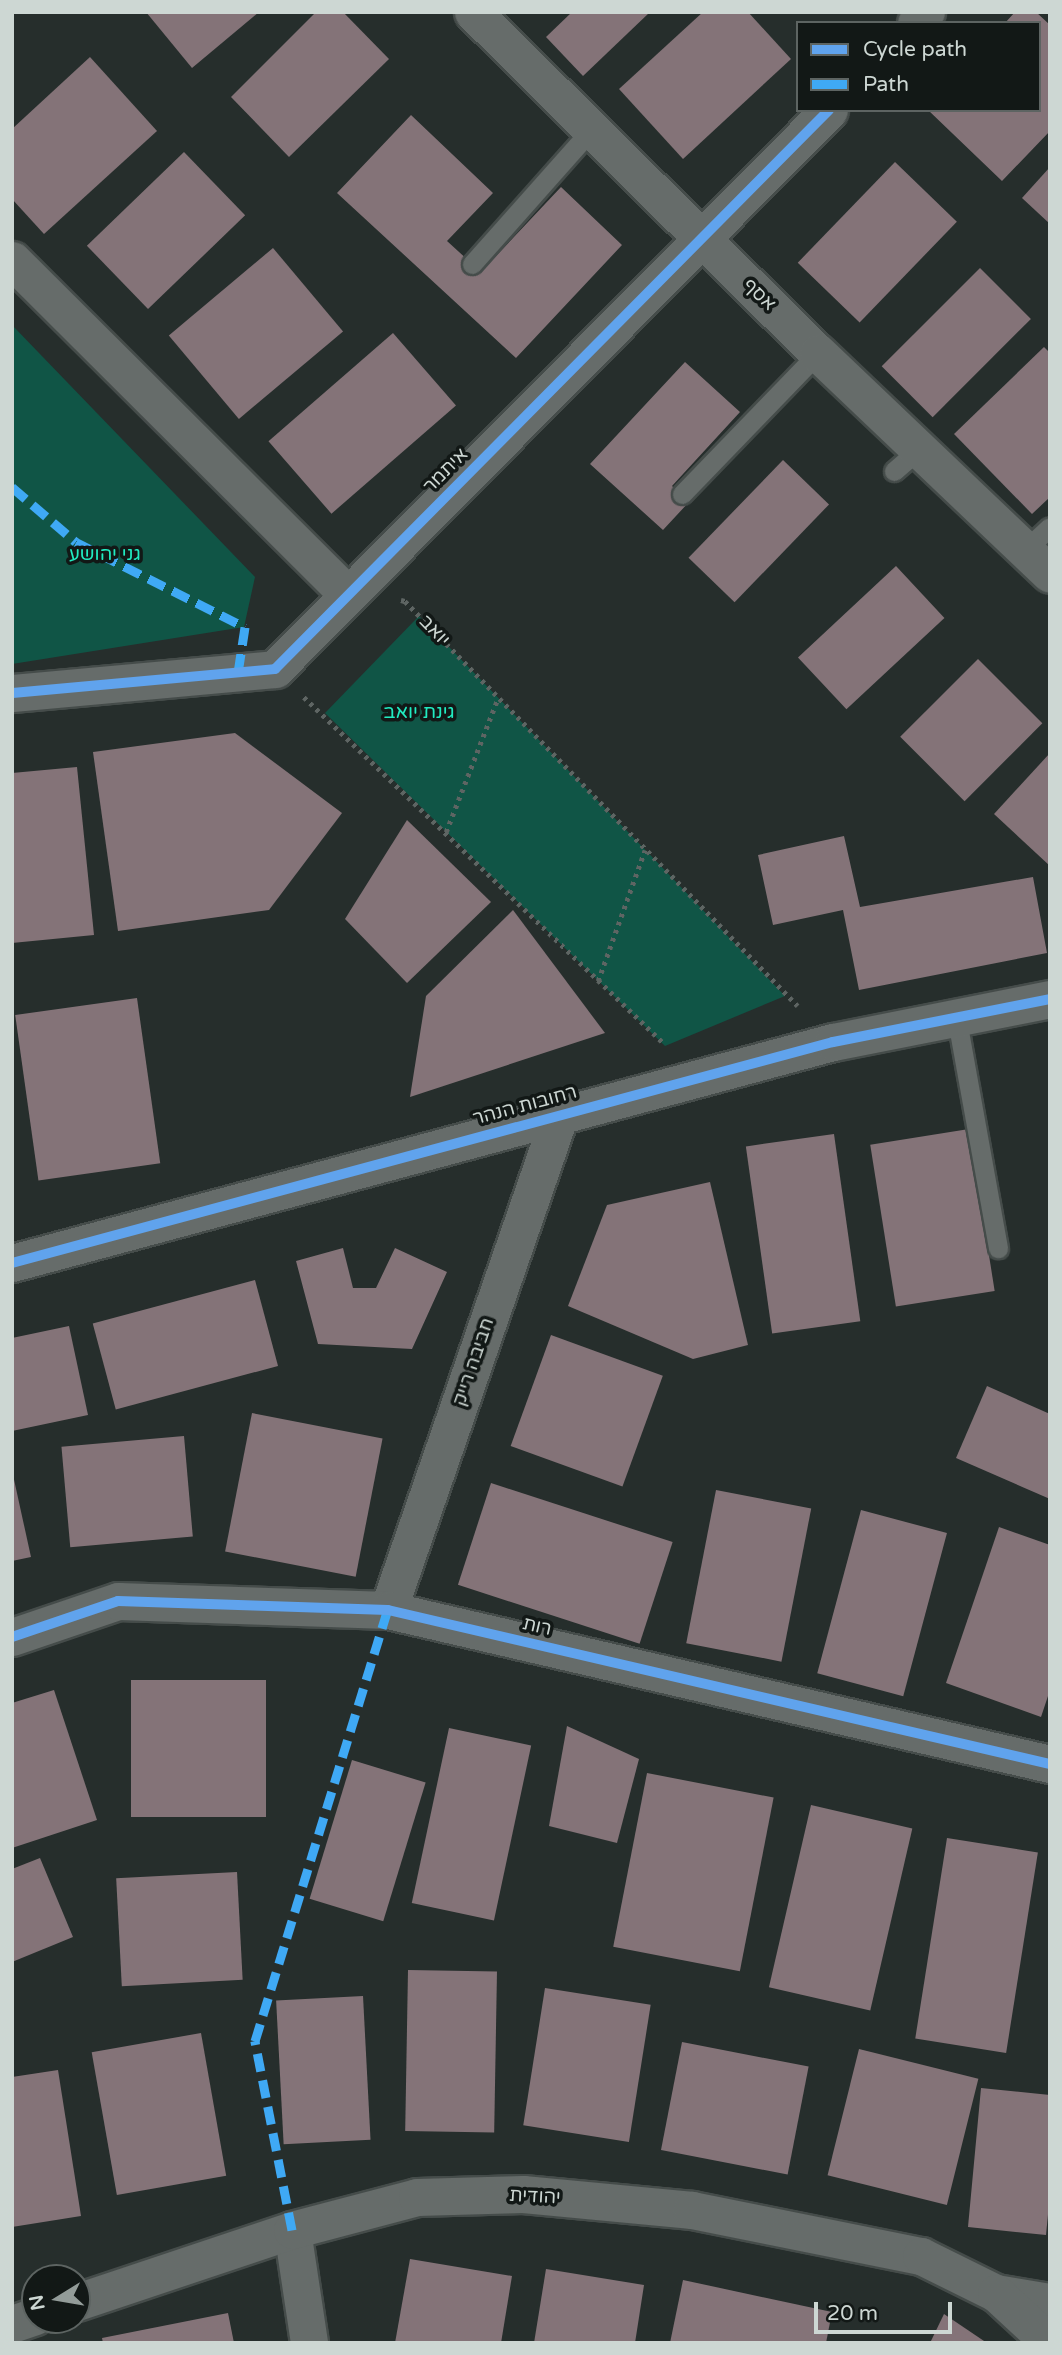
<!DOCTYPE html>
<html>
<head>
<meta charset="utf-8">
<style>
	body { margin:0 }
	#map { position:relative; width:1062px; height:2355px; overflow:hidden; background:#262e2c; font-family:"Varela Round",Heebo,sans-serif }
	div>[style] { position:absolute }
	.green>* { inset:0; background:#105546 }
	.building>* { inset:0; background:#847378; transform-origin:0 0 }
	.path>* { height:4.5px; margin-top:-2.25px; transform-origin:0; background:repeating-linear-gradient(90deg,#5e6563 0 3.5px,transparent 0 8.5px) }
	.roads { filter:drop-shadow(2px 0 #454c4a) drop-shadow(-2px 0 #454c4a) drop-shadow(0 2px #454c4a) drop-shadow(0 -2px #454c4a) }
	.service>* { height:19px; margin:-9.5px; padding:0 9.5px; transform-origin:9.5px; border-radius:9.5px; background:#666c6a }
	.minor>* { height:37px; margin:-18.5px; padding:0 18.5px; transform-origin:18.5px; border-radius:18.5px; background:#666c6a }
	.quiet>* { height:9px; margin-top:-4.5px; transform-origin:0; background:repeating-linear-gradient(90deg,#3fa9f5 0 18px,transparent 0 27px) }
	.cycleway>* { height:10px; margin:-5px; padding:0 5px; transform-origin:5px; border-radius:5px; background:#60a3ed }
	span { translate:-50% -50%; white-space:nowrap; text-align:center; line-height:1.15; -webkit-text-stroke:7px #121816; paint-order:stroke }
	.street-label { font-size:19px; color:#cdd7d3 }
	.park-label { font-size:19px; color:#21ebc1 }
	.frame { position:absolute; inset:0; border:14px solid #cdd7d3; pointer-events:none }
	.legend { position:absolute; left:796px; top:21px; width:245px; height:91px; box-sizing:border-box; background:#121816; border:2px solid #5d6462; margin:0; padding:9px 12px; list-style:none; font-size:21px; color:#cdd7d3 }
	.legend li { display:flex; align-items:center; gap:14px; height:35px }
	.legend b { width:35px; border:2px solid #5d6462 }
	.north { position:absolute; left:21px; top:2264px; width:70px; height:70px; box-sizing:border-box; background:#121816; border:2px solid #5d6462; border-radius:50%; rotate:259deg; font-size:19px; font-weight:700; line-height:28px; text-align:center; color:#cdd7d3 }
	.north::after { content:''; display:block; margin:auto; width:24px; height:32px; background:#939c99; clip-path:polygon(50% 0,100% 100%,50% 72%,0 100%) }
	.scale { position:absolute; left:814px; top:2302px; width:138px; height:32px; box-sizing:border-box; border:4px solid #cdd7d3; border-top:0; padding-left:9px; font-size:21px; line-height:24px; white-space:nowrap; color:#cdd7d3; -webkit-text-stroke:5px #121816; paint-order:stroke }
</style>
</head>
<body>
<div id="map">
	<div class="green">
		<i style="clip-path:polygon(12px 325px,255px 577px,244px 627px,12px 664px)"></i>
		<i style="clip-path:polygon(419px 616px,656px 861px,785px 996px,665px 1046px,325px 713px)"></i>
	</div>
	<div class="building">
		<i style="clip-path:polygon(146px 12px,259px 12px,192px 68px)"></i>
		<i style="clip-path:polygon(316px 12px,343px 12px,389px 59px,289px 157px,231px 97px)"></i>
		<i style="clip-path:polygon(572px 12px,650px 12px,583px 76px,546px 37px)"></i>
		<i style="clip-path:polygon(703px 12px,748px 12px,791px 59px,683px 159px,619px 89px)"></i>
		<i style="clip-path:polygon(1015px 12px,1036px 12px,1050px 25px,1050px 131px,1002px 181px,928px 110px,1039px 110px,1039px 23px,1005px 23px)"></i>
		<i style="clip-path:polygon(90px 57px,157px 131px,44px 234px,12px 199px,12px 129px)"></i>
		<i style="clip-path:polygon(411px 115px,493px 193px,447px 241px,481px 272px,561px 187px,622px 245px,516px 358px,337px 193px)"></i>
		<i style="left:184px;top:152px;width:88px;height:135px;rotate:46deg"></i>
		<i style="left:895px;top:162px;width:86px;height:140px;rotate:44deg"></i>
		<i style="clip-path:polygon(1050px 167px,1050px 224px,1022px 198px)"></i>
		<i style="left:273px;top:248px;width:109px;height:136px;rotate:50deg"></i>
		<i style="left:980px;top:268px;width:72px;height:139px;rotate:45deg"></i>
		<i style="left:393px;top:333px;width:96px;height:165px;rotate:49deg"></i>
		<i style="clip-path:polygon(1044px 347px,1050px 353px,1050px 497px,1032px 514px,954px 434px)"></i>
		<i style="clip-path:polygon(685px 362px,740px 412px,672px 486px,689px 502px,663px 530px,590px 464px)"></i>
		<i style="left:783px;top:460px;width:64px;height:136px;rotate:44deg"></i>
		<i style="left:896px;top:566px;width:71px;height:134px;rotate:47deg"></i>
		<i style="left:978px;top:659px;width:91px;height:110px;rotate:45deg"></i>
		<i style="clip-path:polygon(235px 733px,342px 813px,269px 910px,118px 931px,93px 752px)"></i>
		<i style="clip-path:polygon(1050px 753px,1050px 866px,994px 814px)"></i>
		<i style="clip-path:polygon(77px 767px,94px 935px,12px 943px,12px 773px)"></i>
		<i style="clip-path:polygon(407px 820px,491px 902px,407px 983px,345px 919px)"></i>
		<i style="clip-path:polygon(844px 836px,860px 907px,1033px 877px,1047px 953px,859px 990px,843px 910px,773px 925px,758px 855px)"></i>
		<i style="clip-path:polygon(513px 910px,605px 1033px,410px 1097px,426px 996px)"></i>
		<i style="left:137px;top:998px;width:167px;height:123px;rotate:82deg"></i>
		<i style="left:969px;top:1129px;width:164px;height:100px;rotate:81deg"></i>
		<i style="left:834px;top:1134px;width:189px;height:89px;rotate:82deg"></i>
		<i style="clip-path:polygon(710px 1182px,748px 1345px,693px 1359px,568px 1306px,607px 1205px)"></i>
		<i style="clip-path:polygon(343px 1248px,353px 1288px,376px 1288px,395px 1248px,447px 1272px,412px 1349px,318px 1344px,296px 1261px)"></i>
		<i style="left:255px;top:1280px;width:89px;height:168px;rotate:75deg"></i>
		<i style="clip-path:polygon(69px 1326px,88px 1415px,12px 1431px,12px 1338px)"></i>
		<i style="left:551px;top:1335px;width:119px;height:118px;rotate:20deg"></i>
		<i style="clip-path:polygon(987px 1386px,1050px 1414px,1050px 1499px,956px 1458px)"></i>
		<i style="left:252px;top:1413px;width:133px;height:141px;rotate:11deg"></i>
		<i style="left:184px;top:1436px;width:101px;height:123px;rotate:85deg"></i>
		<i style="clip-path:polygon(13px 1475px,31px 1557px,12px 1561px,12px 1476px)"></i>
		<i style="left:491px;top:1483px;width:191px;height:107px;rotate:18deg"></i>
		<i style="left:716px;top:1490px;width:97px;height:156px;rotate:11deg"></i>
		<i style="left:861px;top:1510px;width:89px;height:169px;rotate:15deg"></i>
		<i style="clip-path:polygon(999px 1527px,1050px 1545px,1050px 1690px,1041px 1717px,946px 1683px)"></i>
		<i style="left:131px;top:1680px;width:135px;height:137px"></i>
		<i style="clip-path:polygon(54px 1690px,97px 1820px,12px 1848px,12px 1703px)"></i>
		<i style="clip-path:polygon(567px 1726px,639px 1759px,617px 1843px,549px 1826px)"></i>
		<i style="left:449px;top:1728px;width:84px;height:179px;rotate:12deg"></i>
		<i style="left:352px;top:1760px;width:77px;height:145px;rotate:17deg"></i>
		<i style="left:647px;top:1773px;width:129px;height:177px;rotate:11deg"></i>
		<i style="left:811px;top:1805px;width:104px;height:187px;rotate:13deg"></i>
		<i style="left:947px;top:1838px;width:92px;height:203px;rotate:9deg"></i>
		<i style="clip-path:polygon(40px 1858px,73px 1937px,12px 1962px,12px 1869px)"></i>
		<i style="left:237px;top:1872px;width:108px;height:121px;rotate:87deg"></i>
		<i style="left:408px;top:1970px;width:89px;height:161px;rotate:1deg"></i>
		<i style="left:545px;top:1988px;width:107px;height:139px;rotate:9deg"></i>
		<i style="left:363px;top:1996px;width:144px;height:87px;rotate:87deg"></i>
		<i style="left:201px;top:2033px;width:145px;height:111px;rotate:80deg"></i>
		<i style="left:682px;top:2042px;width:129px;height:110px;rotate:11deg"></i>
		<i style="left:859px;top:2049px;width:123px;height:130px;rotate:14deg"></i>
		<i style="clip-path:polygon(58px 2070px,81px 2216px,12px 2227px,12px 2077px)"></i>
		<i style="clip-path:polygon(981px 2088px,1050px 2095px,1050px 2194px,1046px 2235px,968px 2227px)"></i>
		<i style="clip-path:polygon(410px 2259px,512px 2276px,501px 2343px,395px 2343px)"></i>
		<i style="clip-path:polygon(546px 2269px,644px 2285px,635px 2343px,534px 2343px)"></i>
		<i style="clip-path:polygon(683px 2280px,832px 2312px,826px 2343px,670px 2343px)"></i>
		<i style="clip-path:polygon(228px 2313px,234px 2343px,103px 2343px,102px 2338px)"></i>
		<i style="clip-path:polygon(944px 2314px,987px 2343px,930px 2343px)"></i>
	</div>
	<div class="path">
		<i style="left:401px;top:600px;width:4px;rotate:14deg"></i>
		<i style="left:405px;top:601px;width:564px;rotate:45.86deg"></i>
		<i style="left:304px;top:697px;width:499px;rotate:43.9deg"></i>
		<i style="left:446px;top:832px;width:144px;rotate:-68.8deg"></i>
		<i style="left:598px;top:981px;width:139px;rotate:-70.3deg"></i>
	</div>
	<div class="roads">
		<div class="service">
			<i style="left:472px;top:264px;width:179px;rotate:-48.4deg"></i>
			<i style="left:894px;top:471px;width:33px;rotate:-41deg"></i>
			<i style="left:682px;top:494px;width:196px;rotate:-46deg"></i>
			<i style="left:1025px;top:550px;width:33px;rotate:-43deg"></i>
			<i style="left:957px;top:1020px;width:232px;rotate:79.8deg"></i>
		</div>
		<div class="minor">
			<i style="left:473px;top:12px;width:485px;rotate:44.7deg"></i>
			<i style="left:818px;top:353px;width:320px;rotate:43.6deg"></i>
			<i style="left:916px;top:23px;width:15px;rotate:-48deg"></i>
			<i style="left:12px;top:260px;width:474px;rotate:44.9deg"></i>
			<i style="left:12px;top:693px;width:264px;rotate:-5.2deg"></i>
			<i style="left:275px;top:669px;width:787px;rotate:-45.26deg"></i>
			<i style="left:12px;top:1263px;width:850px;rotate:-15.07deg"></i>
			<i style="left:833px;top:1042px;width:221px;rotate:-11.2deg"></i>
			<i style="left:388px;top:1610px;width:525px;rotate:-70.87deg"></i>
			<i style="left:12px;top:1637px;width:112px;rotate:-18.8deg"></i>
			<i style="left:118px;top:1601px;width:270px;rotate:1.9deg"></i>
			<i style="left:388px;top:1610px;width:680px;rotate:13.1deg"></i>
			<i style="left:292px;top:2230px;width:114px;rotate:81.4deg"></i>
			<i style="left:996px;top:2293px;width:55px;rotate:9.5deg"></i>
			<i style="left:77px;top:2302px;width:227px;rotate:-18.5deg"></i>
			<i style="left:292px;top:2230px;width:129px;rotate:-14.8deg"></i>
			<i style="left:417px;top:2197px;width:106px;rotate:-1.6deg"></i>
			<i style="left:523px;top:2194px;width:170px;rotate:5.4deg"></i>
			<i style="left:692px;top:2210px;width:234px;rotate:11.4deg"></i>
			<i style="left:921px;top:2256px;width:84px;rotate:26.3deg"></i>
			<i style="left:996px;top:2293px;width:74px;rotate:42.8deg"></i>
			<i style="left:12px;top:2324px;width:24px;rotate:-19deg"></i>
		</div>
	</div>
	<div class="quiet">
		<i style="left:12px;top:487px;width:84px;rotate:40.7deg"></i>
		<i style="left:76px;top:542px;width:189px;rotate:26.7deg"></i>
		<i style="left:245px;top:627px;width:47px;rotate:98.7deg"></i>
		<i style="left:292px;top:2230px;width:193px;rotate:-101.1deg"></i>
		<i style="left:255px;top:2041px;width:451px;rotate:-72.9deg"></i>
	</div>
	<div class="cycleway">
		<i style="left:12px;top:693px;width:264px;rotate:-5.2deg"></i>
		<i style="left:275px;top:669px;width:787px;rotate:-45.26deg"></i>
		<i style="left:12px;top:1263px;width:850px;rotate:-15.07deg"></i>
		<i style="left:833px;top:1042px;width:221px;rotate:-11.2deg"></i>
		<i style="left:12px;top:1637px;width:112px;rotate:-18.8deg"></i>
		<i style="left:118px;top:1601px;width:270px;rotate:1.9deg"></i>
		<i style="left:388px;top:1610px;width:680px;rotate:13.1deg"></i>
	</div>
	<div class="street-label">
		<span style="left:759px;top:295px;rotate:44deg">אסף</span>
		<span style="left:446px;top:471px;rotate:-45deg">איתמר</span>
		<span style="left:434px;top:631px;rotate:46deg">יואב</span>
		<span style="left:525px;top:1106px;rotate:-15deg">רחובות הנהר</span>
		<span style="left:474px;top:1362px;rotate:-71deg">חביבה רייק</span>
		<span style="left:537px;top:1627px;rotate:13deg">רות</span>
		<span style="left:535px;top:2197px;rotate:3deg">יהודית</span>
	</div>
	<div class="park-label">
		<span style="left:105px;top:555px">גני יהושע</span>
		<span style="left:419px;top:713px">גינת יואב</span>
	</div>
	<div class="frame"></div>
	<ul class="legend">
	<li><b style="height:9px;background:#60a3ed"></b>Cycle path</li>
	<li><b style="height:9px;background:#3fa9f5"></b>Path</li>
	</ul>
	<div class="north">N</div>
	<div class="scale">20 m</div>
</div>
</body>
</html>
